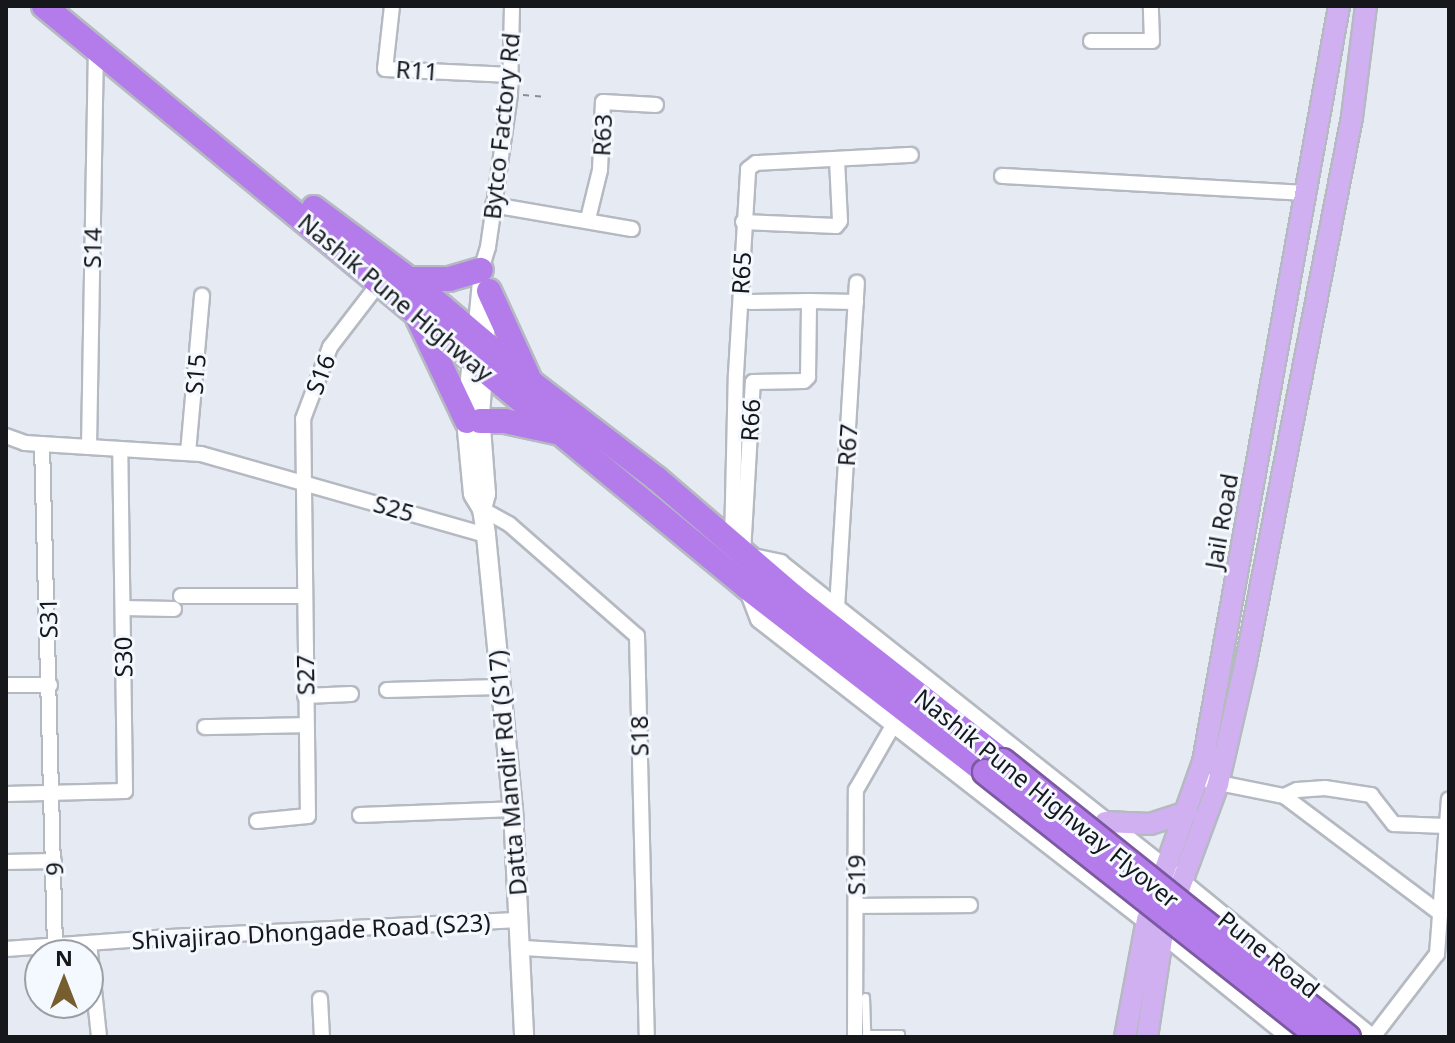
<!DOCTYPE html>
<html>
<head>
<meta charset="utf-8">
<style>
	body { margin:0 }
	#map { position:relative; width:1455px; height:1043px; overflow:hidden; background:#e6ebf3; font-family:"Noto Sans",sans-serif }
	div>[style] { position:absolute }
	.path>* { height:2px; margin-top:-1px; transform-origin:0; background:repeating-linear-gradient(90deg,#8a8d93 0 6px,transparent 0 12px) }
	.roads { filter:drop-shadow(2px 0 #b5b9c2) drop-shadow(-2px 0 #b5b9c2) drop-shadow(0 2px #b5b9c2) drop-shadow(0 -2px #b5b9c2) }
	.lane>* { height:7px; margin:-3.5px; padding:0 3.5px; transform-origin:3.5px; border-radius:3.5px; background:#fff }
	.street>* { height:14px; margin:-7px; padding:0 7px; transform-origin:7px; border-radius:7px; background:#fff }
	.secondary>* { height:18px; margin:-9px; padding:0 9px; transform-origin:9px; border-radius:9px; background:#fff }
	.primary>* { height:20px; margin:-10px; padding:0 10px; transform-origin:10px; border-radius:10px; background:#d1b0f2 }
	.highway>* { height:24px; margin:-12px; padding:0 12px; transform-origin:12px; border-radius:12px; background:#b37cea }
	.bridges { filter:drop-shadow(2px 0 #7c59a1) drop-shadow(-2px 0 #7c59a1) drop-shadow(0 2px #7c59a1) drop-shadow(0 -2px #7c59a1) }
	.highway-bridge>* { height:24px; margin:-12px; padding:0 12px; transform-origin:12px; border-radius:12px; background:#b37cea }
	span { translate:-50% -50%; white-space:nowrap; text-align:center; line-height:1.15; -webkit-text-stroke:6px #f4f8ff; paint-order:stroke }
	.street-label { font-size:24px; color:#15171a }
	.frame { position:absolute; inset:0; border:8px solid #15171a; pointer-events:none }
	.north { position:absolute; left:24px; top:939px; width:80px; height:80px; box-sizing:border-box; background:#f4f8ff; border:2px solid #9b9ea3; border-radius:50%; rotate:0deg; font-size:22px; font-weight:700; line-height:32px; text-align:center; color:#15171a }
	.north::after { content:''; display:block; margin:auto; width:28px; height:36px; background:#765e2f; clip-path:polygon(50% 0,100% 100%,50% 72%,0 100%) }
</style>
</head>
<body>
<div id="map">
	<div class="path">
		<i style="left:523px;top:95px;width:21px;rotate:5deg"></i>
	</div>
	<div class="roads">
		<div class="lane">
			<i style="left:865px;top:997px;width:37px;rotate:88deg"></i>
			<i style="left:866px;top:1034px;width:34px"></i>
			<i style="left:900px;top:1034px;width:3px;rotate:90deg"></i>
		</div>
		<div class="street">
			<i style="left:392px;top:6px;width:63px;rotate:96.3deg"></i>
			<i style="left:385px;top:69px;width:126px;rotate:2.7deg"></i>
			<i style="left:1091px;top:41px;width:61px"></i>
			<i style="left:1152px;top:41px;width:35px;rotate:-92deg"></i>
			<i style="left:1002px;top:176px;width:306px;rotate:3.2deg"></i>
			<i style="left:493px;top:205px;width:141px;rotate:9.8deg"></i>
			<i style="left:588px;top:219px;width:50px;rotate:-76.2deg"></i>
			<i style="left:600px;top:170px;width:68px;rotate:-87.5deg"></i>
			<i style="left:603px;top:102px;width:53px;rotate:3.2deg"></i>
			<i style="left:743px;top:222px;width:93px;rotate:2.5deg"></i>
			<i style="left:836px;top:226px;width:6px;rotate:-51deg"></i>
			<i style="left:840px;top:221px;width:62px;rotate:-92.8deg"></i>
			<i style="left:809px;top:301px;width:47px;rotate:1.2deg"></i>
			<i style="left:475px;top:335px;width:65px;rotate:-84.7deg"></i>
			<i style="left:481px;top:270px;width:24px;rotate:-73deg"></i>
			<i style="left:488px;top:247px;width:155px;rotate:-81.8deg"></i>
			<i style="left:510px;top:94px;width:88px;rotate:-88.7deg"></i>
			<i style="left:487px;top:345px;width:46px;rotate:-88.8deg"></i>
			<i style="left:6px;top:436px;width:20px;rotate:20deg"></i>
			<i style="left:25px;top:443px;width:176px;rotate:3.6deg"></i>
			<i style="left:201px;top:454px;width:296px;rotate:15.9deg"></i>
			<i style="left:42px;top:444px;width:502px;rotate:88.52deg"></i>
			<i style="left:89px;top:447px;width:398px;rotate:-89deg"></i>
			<i style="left:188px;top:453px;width:158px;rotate:-84.9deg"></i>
			<i style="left:482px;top:509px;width:31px;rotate:29deg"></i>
			<i style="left:509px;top:524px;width:170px;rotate:41.2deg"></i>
			<i style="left:637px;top:636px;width:401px;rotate:88.6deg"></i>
			<i style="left:732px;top:544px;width:170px;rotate:-88.7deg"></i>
			<i style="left:736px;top:374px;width:205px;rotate:-86.6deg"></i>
			<i style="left:748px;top:169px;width:10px;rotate:-37deg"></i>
			<i style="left:756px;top:163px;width:155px;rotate:-3deg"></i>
			<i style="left:743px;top:553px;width:171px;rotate:-86.7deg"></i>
			<i style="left:753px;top:382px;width:51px;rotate:-1.1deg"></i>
			<i style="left:804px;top:381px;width:6px;rotate:-45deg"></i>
			<i style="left:808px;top:377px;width:76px;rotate:-89.2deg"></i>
			<i style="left:809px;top:301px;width:59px;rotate:179deg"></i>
			<i style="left:181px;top:596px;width:123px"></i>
			<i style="left:123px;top:608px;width:51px;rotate:1.1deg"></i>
			<i style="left:837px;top:608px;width:326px;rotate:-86.5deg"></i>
			<i style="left:6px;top:685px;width:44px"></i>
			<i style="left:387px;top:690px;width:112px;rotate:-1.5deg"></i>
			<i style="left:305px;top:696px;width:46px;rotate:-2.5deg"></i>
			<i style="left:205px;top:727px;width:101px;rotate:-1.1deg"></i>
			<i style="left:1209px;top:781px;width:76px;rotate:11.3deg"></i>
			<i style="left:1284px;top:796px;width:195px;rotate:36.9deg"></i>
			<i style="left:6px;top:794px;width:119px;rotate:-1.4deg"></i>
			<i style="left:125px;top:791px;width:342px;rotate:-90.8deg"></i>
			<i style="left:1284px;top:796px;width:14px;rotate:-25deg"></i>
			<i style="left:1297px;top:790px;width:28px;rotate:-4deg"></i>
			<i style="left:1325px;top:788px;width:47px;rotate:8.7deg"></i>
			<i style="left:1371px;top:795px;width:37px;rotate:52deg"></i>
			<i style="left:1394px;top:824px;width:52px;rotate:2.2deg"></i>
			<i style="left:360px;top:815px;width:153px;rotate:-2.2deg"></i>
			<i style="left:257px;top:821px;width:51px;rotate:-5.6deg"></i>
			<i style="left:308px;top:816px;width:397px;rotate:-90.7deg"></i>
			<i style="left:303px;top:419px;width:77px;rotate:-69.4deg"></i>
			<i style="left:330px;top:347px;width:82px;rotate:-52.4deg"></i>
			<i style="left:6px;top:862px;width:48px;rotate:-1.2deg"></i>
			<i style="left:856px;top:906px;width:114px;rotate:-0.5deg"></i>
			<i style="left:89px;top:943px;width:95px;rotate:83.9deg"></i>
			<i style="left:522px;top:948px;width:122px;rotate:3.3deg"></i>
			<i style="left:6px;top:949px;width:164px;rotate:-4.2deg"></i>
			<i style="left:170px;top:937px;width:350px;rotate:-2.8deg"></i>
			<i style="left:320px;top:999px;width:38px;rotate:87deg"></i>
			<i style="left:855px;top:1037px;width:247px;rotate:-89.8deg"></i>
			<i style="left:856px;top:790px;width:76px;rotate:-60.1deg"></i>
			<i style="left:1373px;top:1037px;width:105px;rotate:-52.4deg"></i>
			<i style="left:1437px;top:954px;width:155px;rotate:-85.6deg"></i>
		</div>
		<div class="secondary">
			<i style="left:473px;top:349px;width:71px;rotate:95.6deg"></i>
			<i style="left:466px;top:420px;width:74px;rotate:84.6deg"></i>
			<i style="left:473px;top:494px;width:17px;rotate:59deg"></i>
			<i style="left:482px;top:509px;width:26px;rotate:81deg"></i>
			<i style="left:486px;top:535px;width:275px;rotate:84.4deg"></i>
			<i style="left:513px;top:809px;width:228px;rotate:87.2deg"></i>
			<i style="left:482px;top:509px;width:16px;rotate:-75deg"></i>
			<i style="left:486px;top:494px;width:79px;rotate:-94.3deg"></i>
			<i style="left:480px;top:415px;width:54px;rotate:-85.8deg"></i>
			<i style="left:748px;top:557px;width:33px;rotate:12deg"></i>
			<i style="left:780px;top:564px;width:491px;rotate:38.4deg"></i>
			<i style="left:1165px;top:869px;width:265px;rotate:39.3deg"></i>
			<i style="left:748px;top:588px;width:33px;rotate:69deg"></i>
			<i style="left:760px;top:619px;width:511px;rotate:37.92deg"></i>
			<i style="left:1163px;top:933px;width:165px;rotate:39.1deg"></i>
		</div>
		<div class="primary">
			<i style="left:1105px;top:822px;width:45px;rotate:2.5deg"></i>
			<i style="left:1150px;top:824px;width:39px;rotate:-18deg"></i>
			<i style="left:1125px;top:1037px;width:119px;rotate:-79.4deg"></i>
			<i style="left:1147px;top:920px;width:168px;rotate:-70.5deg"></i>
			<i style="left:1203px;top:762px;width:768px;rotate:-79.8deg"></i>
			<i style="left:1147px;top:1037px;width:105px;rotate:-81.3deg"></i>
			<i style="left:1163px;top:933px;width:159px;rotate:-69.7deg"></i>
			<i style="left:1218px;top:784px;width:125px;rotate:-77.1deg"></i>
			<i style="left:1246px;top:662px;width:555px;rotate:-78.99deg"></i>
			<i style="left:1352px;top:117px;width:112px;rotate:-82.8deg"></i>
		</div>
		<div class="highway">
			<i style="left:44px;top:6px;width:913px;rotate:39.58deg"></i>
			<i style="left:748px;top:588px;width:300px;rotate:37.8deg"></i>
			<i style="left:314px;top:208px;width:119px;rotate:36.8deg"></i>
			<i style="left:409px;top:279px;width:161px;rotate:40.2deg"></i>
			<i style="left:532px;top:383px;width:158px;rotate:37.5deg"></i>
			<i style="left:657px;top:479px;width:179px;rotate:40.7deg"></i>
			<i style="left:793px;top:596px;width:267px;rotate:38.2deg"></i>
			<i style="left:409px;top:279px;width:40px"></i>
			<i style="left:449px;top:279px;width:33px;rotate:-16deg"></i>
			<i style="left:489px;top:291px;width:94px;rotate:65.4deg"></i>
			<i style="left:418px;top:318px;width:114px;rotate:64.6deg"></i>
			<i style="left:480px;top:421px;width:25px"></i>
			<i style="left:505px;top:421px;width:52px;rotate:12.2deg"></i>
		</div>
	</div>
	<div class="bridges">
		<div class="highway-bridge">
			<i style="left:1003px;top:761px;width:442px;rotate:38.7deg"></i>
			<i style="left:985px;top:772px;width:426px;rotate:38.4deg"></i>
		</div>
	</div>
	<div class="street-label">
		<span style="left:417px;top:70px;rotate:4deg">R11</span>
		<span style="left:501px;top:126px;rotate:-84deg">Bytco Factory Rd</span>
		<span style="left:602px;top:135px;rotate:-87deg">R63</span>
		<span style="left:92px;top:248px;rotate:-89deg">S14</span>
		<span style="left:741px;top:273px;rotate:-87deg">R65</span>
		<span style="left:396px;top:297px;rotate:40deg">Nashik Pune Highway</span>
		<span style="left:195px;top:374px;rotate:-85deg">S15</span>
		<span style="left:320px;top:374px;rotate:-69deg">S16</span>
		<span style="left:750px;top:420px;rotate:-87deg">R66</span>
		<span style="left:847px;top:445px;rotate:-86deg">R67</span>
		<span style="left:394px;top:508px;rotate:16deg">S25</span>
		<span style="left:1221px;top:521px;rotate:-80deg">Jail Road</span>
		<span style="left:48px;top:618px;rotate:-91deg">S31</span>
		<span style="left:123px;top:657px;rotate:-91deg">S30</span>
		<span style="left:305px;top:675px;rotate:-91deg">S27</span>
		<span style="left:639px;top:736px;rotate:-91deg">S18</span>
		<span style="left:507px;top:773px;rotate:-95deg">Datta Mandir Rd (S17)</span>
		<span style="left:1047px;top:798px;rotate:39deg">Nashik Pune Highway Flyover</span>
		<span style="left:54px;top:869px;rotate:-91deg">9</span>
		<span style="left:856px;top:875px;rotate:-90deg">S19</span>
		<span style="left:311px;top:931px;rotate:-3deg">Shivajirao Dhongade Road (S23)</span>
		<span style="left:1269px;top:954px;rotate:39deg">Pune Road</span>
	</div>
	<div class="frame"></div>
	<div class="north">N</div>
</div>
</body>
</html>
